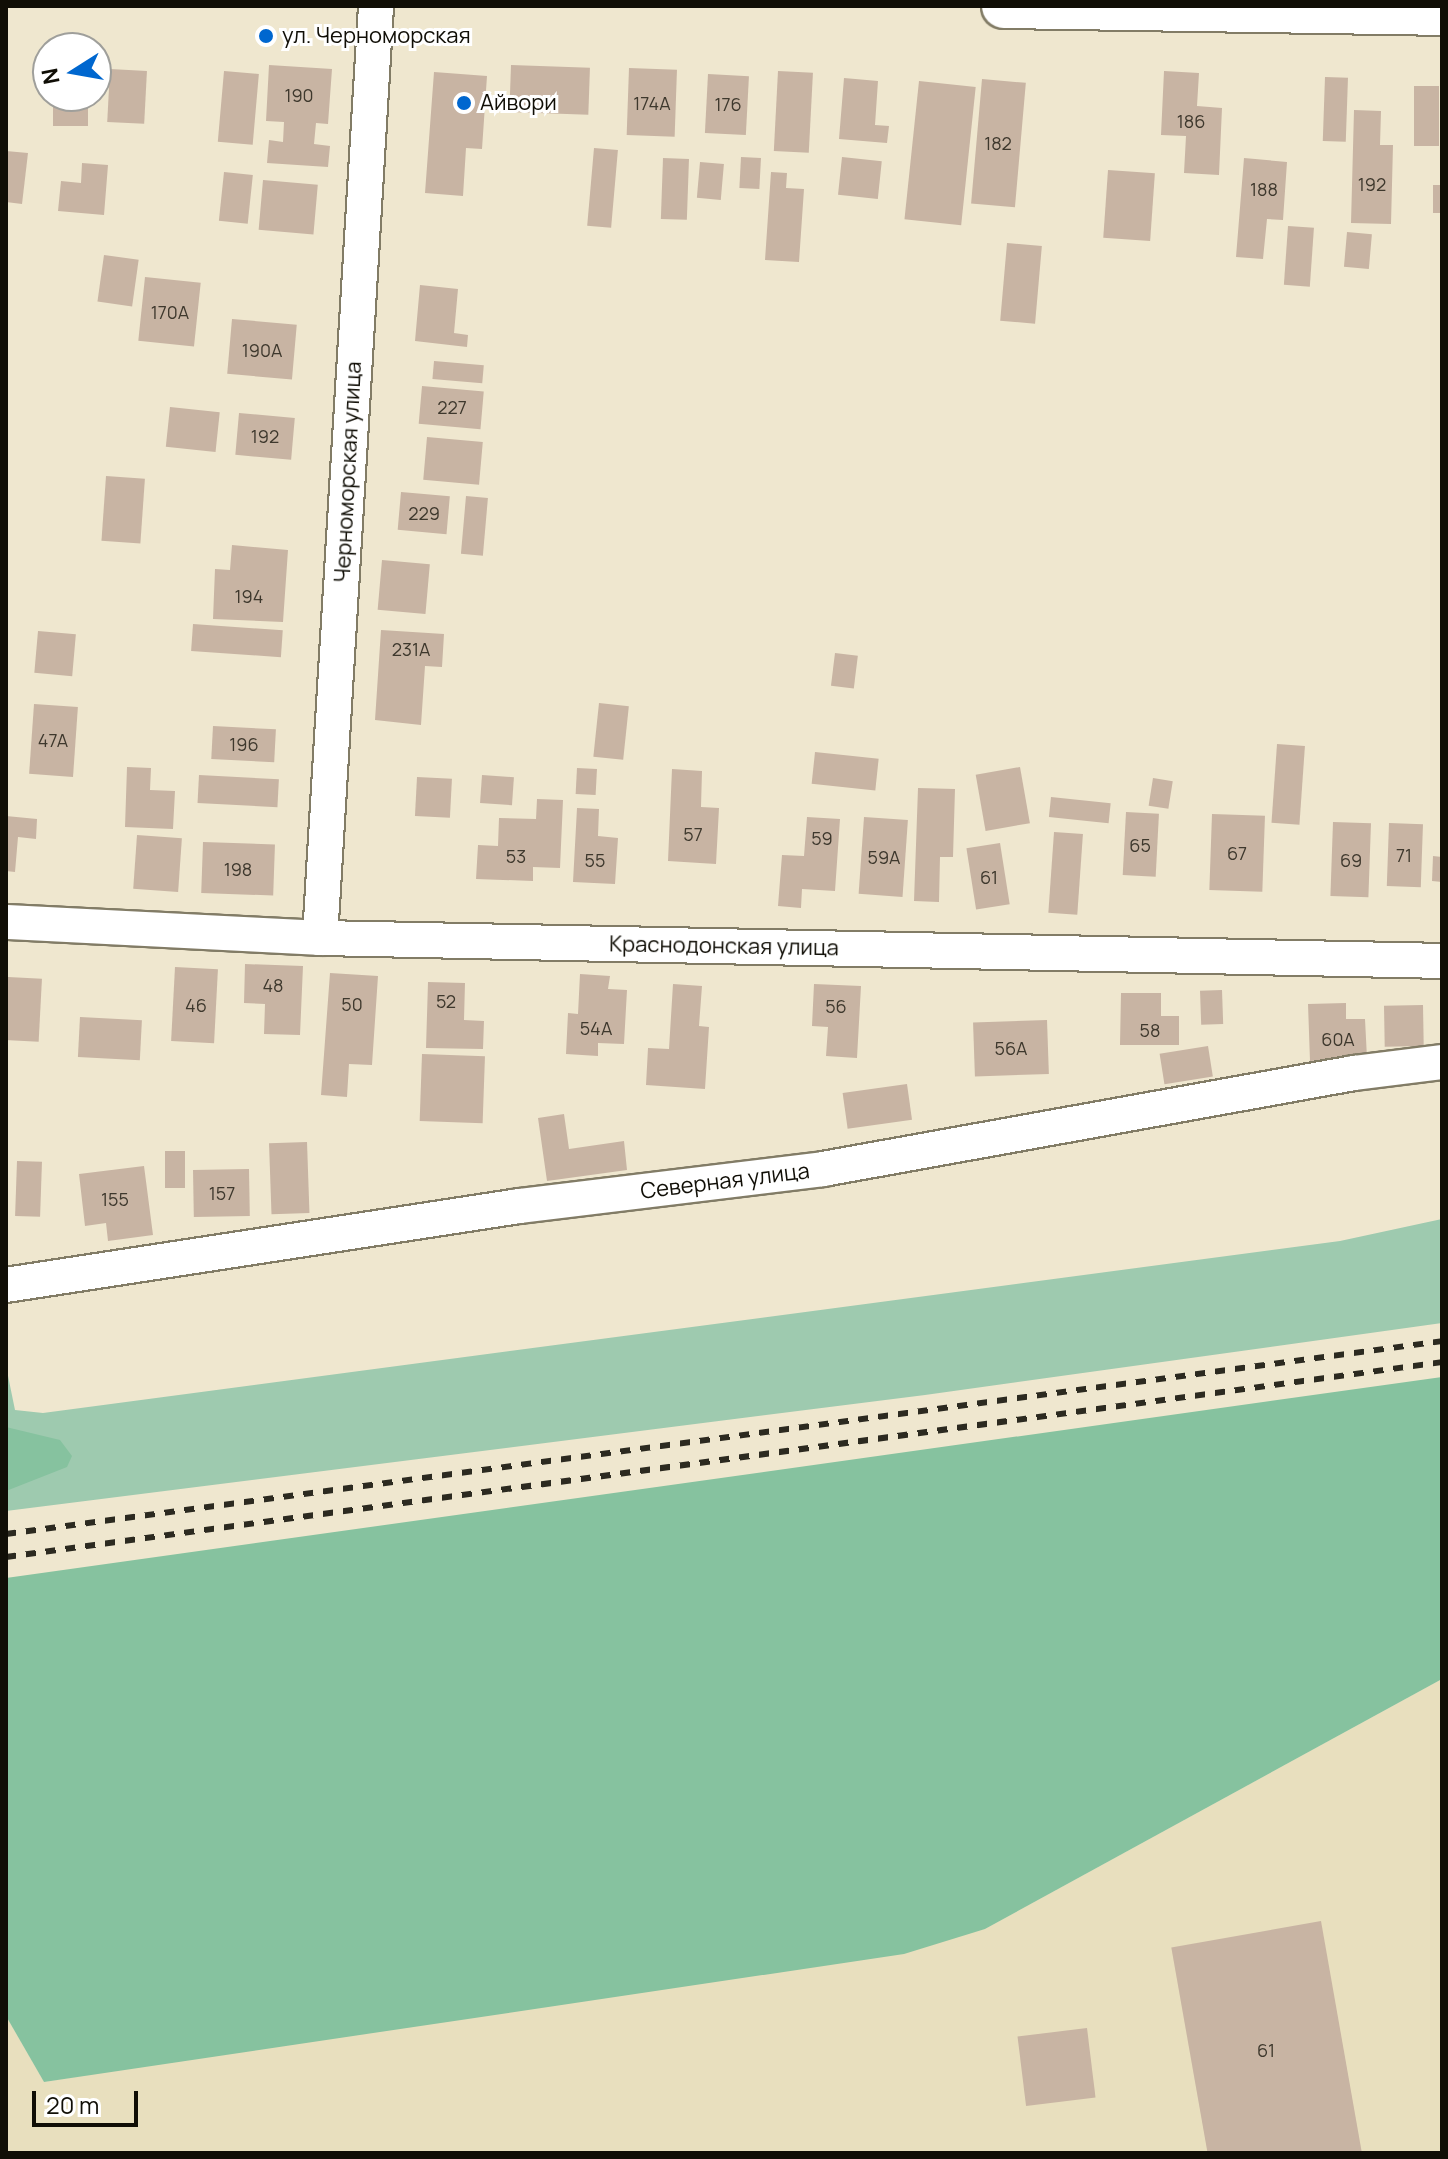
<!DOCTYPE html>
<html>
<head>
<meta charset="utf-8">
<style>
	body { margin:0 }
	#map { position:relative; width:1448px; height:2159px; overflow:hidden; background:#efe7cf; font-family:Manrope,sans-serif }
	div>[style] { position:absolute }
	.built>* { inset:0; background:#e8dfbe }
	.green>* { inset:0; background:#9ecaaf }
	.forest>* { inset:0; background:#86c29f }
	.building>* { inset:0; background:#c8b4a3; transform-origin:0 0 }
	.roads { filter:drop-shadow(2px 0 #827c66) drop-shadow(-2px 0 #827c66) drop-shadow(0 2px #827c66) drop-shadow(0 -2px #827c66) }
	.street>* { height:34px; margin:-17px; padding:0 17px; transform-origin:17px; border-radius:17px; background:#fff }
	.secondary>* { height:44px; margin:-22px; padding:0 22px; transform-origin:22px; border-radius:22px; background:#fff }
	.rail>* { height:6px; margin-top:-3px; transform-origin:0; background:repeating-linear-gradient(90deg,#2c2a20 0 10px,transparent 0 20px) }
	.dots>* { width:22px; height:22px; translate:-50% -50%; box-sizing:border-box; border:4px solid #fff; border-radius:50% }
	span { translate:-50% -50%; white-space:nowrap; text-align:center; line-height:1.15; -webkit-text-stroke:6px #fff; paint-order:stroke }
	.number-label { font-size:18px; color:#3e382d }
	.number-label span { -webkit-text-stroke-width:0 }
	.poi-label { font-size:22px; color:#100e06 }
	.left { translate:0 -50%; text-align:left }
	.street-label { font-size:22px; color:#100e06 }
	.frame { position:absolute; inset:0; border:8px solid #100e06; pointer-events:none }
	.north { position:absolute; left:32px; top:32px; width:80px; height:80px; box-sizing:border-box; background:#fff; border:2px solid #9f9f9b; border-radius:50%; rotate:259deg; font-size:22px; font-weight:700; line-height:32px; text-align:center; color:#100e06 }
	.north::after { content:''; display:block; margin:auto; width:28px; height:36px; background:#0067cf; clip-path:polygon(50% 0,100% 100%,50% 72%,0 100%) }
	.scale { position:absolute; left:32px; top:2091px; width:106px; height:36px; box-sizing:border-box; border:4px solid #100e06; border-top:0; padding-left:10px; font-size:24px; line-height:28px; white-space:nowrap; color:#100e06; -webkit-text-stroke:6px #fff; paint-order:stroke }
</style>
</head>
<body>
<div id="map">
	<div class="built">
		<i style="clip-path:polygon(1442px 1679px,1442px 2153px,6px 2153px,6px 2016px,44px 2082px,985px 1929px)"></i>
	</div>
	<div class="green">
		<i style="clip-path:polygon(1442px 1219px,1442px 1323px,925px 1395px,6px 1511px,6px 1366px,15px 1410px,43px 1413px,1340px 1241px)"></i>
	</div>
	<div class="forest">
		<i style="clip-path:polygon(1442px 1377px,1442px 1679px,985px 1929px,904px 1954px,44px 2082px,6px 2016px,6px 1578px)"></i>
		<i style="clip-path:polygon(6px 1427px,60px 1440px,72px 1456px,67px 1467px,6px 1491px)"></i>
	</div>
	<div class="building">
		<i style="clip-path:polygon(269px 65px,332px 69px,328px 124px,316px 123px,314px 144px,330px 146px,328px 167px,267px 163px,269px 140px,283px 142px,284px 122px,266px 121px)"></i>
		<i style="left:511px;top:65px;width:79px;height:47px;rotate:2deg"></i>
		<i style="left:629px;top:68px;width:48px;height:67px;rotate:2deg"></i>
		<i style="left:110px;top:69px;width:37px;height:53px;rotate:3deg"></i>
		<i style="left:224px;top:71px;width:35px;height:71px;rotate:5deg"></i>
		<i style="left:778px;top:71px;width:35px;height:80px;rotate:3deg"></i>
		<i style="clip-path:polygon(1164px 71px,1199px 73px,1197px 106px,1222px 108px,1219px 175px,1184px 173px,1186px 136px,1161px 135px)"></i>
		<i style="clip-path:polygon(434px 72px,487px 76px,482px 149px,466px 148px,463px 196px,425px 193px)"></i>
		<i style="left:708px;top:74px;width:41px;height:59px;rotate:3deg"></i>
		<i style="left:1325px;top:77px;width:23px;height:64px;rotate:2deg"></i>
		<i style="clip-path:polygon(844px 78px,878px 81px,875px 125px,889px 126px,887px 143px,839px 139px)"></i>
		<i style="left:982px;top:79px;width:44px;height:125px;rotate:5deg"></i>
		<i style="left:919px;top:81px;width:57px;height:139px;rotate:6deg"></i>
		<i style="left:1414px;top:86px;width:25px;height:60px"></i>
		<i style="left:53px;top:96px;width:35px;height:30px"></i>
		<i style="clip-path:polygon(1354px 110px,1381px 111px,1380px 145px,1393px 145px,1391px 224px,1351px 223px)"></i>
		<i style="left:594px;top:148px;width:24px;height:78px;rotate:5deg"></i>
		<i style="clip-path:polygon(6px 151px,28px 153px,22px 204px,6px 202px)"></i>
		<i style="left:741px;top:157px;width:20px;height:31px;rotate:3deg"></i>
		<i style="left:842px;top:157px;width:40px;height:38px;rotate:6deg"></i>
		<i style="left:663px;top:158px;width:26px;height:61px;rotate:2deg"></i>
		<i style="clip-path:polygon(1244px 158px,1287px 162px,1283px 220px,1267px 219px,1263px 259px,1236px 257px)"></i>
		<i style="left:700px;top:162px;width:24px;height:36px;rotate:5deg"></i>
		<i style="clip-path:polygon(82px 163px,108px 165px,104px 215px,58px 211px,61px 181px,81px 183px)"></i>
		<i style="left:1108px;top:170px;width:47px;height:68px;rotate:4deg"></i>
		<i style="left:224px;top:172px;width:29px;height:49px;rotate:6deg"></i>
		<i style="clip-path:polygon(771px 172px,787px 173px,786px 188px,804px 189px,799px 262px,765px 260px)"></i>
		<i style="left:263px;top:180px;width:55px;height:50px;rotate:5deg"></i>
		<i style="left:1433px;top:185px;width:9px;height:28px"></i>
		<i style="left:1288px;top:226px;width:26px;height:59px;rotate:4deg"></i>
		<i style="left:1347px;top:232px;width:25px;height:35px;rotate:5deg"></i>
		<i style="left:1007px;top:243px;width:35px;height:78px;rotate:5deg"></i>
		<i style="left:104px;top:255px;width:35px;height:47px;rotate:8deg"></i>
		<i style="left:145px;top:277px;width:56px;height:64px;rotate:6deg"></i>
		<i style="clip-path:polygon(420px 285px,458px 289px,454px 333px,468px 335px,467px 347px,415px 341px)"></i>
		<i style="left:232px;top:319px;width:65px;height:55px;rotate:5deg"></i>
		<i style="left:434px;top:361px;width:50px;height:18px;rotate:5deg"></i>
		<i style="left:422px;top:386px;width:62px;height:38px;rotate:5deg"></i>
		<i style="left:170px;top:407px;width:50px;height:40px;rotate:6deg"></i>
		<i style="left:239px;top:413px;width:56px;height:42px;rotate:5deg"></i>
		<i style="left:427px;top:437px;width:56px;height:43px;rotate:5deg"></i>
		<i style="left:106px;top:476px;width:39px;height:65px;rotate:4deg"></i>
		<i style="left:401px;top:492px;width:49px;height:38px;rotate:5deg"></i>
		<i style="left:466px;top:496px;width:22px;height:58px;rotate:5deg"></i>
		<i style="clip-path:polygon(232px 545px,288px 550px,283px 622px,213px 619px,215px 569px,230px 570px)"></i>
		<i style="left:382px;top:560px;width:48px;height:50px;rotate:5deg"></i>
		<i style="left:193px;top:624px;width:90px;height:27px;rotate:4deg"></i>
		<i style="clip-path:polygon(381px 630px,444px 634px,442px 667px,425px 666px,421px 725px,375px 720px)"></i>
		<i style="left:38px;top:631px;width:38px;height:42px;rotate:5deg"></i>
		<i style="left:835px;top:653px;width:23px;height:33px;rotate:7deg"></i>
		<i style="left:599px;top:703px;width:30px;height:54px;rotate:6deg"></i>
		<i style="left:34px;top:704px;width:44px;height:70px;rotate:4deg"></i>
		<i style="left:213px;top:726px;width:63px;height:33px;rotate:3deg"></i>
		<i style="left:1277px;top:744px;width:28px;height:79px;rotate:4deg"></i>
		<i style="left:815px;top:752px;width:64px;height:32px;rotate:6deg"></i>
		<i style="clip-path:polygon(127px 767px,151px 768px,150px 790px,175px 791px,173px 829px,125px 827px)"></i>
		<i style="left:1020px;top:767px;width:57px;height:45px;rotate:80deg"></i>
		<i style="left:577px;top:768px;width:20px;height:26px;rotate:3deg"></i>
		<i style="clip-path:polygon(672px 769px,702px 771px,701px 807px,719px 808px,716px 864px,668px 861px)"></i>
		<i style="left:199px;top:775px;width:80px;height:28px;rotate:3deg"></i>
		<i style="left:482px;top:775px;width:32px;height:28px;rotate:4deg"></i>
		<i style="left:417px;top:777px;width:35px;height:39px;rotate:3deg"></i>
		<i style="left:1153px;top:778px;width:20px;height:28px;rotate:9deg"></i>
		<i style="clip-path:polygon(918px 788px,955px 789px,953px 857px,940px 857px,939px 902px,914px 901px)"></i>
		<i style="left:1051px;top:797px;width:60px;height:20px;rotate:6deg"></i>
		<i style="clip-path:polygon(537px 799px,563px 800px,560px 868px,533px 867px,533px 881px,476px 879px,478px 845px,498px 846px,499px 818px,536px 819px)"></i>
		<i style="clip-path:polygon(577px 808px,599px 809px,598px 836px,618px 838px,615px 884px,573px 882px)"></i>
		<i style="left:1126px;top:812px;width:33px;height:63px;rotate:3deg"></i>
		<i style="left:1212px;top:814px;width:53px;height:76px;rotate:2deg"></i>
		<i style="clip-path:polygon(6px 816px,37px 819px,36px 839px,18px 837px,15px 872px,6px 871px)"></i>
		<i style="clip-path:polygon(807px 817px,840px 819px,835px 891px,802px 889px,801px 908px,778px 906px,782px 855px,804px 856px)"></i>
		<i style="left:864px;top:817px;width:44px;height:77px;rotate:4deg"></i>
		<i style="left:1333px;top:822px;width:38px;height:74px;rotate:2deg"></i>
		<i style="left:1389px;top:823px;width:34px;height:63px;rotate:2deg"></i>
		<i style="left:1054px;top:832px;width:29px;height:81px;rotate:4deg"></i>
		<i style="left:137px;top:835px;width:45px;height:54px;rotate:4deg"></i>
		<i style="left:203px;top:842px;width:72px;height:51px;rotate:2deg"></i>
		<i style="left:1000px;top:843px;width:62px;height:34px;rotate:81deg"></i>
		<i style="clip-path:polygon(1433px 856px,1442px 857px,1442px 882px,1432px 881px)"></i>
		<i style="clip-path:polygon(245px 964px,303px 966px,300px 1035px,264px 1034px,265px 1004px,244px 1003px)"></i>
		<i style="left:175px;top:967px;width:43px;height:74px;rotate:3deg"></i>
		<i style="clip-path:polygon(330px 973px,378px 976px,372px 1065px,349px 1064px,347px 1097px,321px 1095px)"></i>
		<i style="clip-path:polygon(580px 974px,610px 976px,608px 989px,627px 990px,624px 1044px,598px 1043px,598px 1056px,566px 1054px,568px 1013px,578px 1014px)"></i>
		<i style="left:8px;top:977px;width:34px;height:63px;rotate:3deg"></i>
		<i style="clip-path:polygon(428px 982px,465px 983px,464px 1020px,484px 1021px,483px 1049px,426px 1048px)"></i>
		<i style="clip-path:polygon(673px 984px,702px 986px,699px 1026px,709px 1027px,705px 1089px,646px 1085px,648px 1048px,669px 1049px)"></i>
		<i style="clip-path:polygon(814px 984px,861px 986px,857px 1058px,826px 1056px,828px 1027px,812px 1026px)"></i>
		<i style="left:1222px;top:990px;width:34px;height:22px;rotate:88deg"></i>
		<i style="clip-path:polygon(1121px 993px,1161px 993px,1161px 1016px,1179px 1016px,1179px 1045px,1120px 1045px)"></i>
		<i style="clip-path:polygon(1346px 1003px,1346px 1019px,1365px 1019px,1367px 1058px,1310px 1061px,1308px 1004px)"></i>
		<i style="left:1423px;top:1005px;width:41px;height:39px;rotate:89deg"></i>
		<i style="left:80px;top:1017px;width:62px;height:40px;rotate:3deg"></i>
		<i style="left:1047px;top:1020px;width:54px;height:74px;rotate:88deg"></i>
		<i style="left:1208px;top:1046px;width:31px;height:49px;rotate:81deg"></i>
		<i style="left:422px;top:1054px;width:63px;height:67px;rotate:2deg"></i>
		<i style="left:907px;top:1084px;width:36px;height:65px;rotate:82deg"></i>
		<i style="clip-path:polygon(564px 1114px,569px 1149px,624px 1141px,627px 1170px,547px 1181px,538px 1118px)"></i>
		<i style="left:307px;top:1142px;width:71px;height:38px;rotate:88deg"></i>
		<i style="left:165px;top:1151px;width:20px;height:37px"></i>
		<i style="left:17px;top:1161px;width:25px;height:55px;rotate:2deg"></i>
		<i style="clip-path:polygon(144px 1166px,153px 1235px,108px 1241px,106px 1223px,85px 1226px,79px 1174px)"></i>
		<i style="left:249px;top:1169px;width:47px;height:56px;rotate:89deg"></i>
		<i style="left:1321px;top:1921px;width:235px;height:152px;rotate:80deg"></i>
		<i style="left:1087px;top:2028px;width:70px;height:70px;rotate:83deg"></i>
	</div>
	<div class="roads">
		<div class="street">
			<i style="left:6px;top:922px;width:314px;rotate:2.9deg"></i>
			<i style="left:320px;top:938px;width:1122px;rotate:1.17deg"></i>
			<i style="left:320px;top:938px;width:934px;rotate:-86.56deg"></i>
			<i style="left:6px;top:1285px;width:519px;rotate:-8.75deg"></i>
			<i style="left:519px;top:1206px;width:306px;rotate:-6.9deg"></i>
			<i style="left:823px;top:1169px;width:540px;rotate:-10.25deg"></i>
			<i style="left:1354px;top:1073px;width:89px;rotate:-7.1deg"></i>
		</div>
		<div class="secondary">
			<i style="left:1004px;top:6px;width:438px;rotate:0.9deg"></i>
		</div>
	</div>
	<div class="rail">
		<i style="left:6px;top:1534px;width:1449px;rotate:-7.65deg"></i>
		<i style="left:6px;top:1557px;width:1449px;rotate:-7.73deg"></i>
	</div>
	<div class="dots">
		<i style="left:266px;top:36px;background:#0067cf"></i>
		<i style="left:464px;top:103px;background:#0067cf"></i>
	</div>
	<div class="number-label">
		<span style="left:299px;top:95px">190</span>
		<span style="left:652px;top:103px">174А</span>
		<span style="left:728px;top:104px">176</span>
		<span style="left:1191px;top:121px">186</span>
		<span style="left:998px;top:143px">182</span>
		<span style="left:1372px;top:184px">192</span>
		<span style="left:1264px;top:189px">188</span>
		<span style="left:170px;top:312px">170А</span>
		<span style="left:262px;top:350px">190А</span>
		<span style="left:452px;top:407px">227</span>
		<span style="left:265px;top:436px">192</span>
		<span style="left:424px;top:513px">229</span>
		<span style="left:249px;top:596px">194</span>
		<span style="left:411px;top:649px">231А</span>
		<span style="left:53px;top:740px">47А</span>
		<span style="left:244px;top:744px">196</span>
		<span style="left:693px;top:834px">57</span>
		<span style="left:822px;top:838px">59</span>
		<span style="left:1140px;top:845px">65</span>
		<span style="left:1237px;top:853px">67</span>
		<span style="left:1404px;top:855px">71</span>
		<span style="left:516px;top:856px">53</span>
		<span style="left:884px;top:857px">59А</span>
		<span style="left:595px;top:860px">55</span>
		<span style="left:1351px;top:860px">69</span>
		<span style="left:238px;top:869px">198</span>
		<span style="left:989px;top:877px">61</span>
		<span style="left:273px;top:985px">48</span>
		<span style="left:446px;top:1001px">52</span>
		<span style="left:352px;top:1004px">50</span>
		<span style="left:196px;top:1005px">46</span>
		<span style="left:836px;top:1006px">56</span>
		<span style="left:596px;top:1028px">54А</span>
		<span style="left:1150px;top:1030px">58</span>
		<span style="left:1338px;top:1039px">60А</span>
		<span style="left:1011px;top:1048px">56А</span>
		<span style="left:222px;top:1193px">157</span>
		<span style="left:115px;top:1199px">155</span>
		<span style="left:1266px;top:2050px">61</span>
	</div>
	<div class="poi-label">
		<span class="left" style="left:282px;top:36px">ул. Черноморская</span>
		<span class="left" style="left:480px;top:103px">Айвори</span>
	</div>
	<div class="street-label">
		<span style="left:348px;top:472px;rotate:-87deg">Черноморская улица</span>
		<span style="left:724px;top:946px;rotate:1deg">Краснодонская улица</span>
		<span style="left:725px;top:1181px;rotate:-7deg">Северная улица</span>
	</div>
	<div class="frame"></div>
	<div class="north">N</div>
	<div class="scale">20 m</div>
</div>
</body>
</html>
